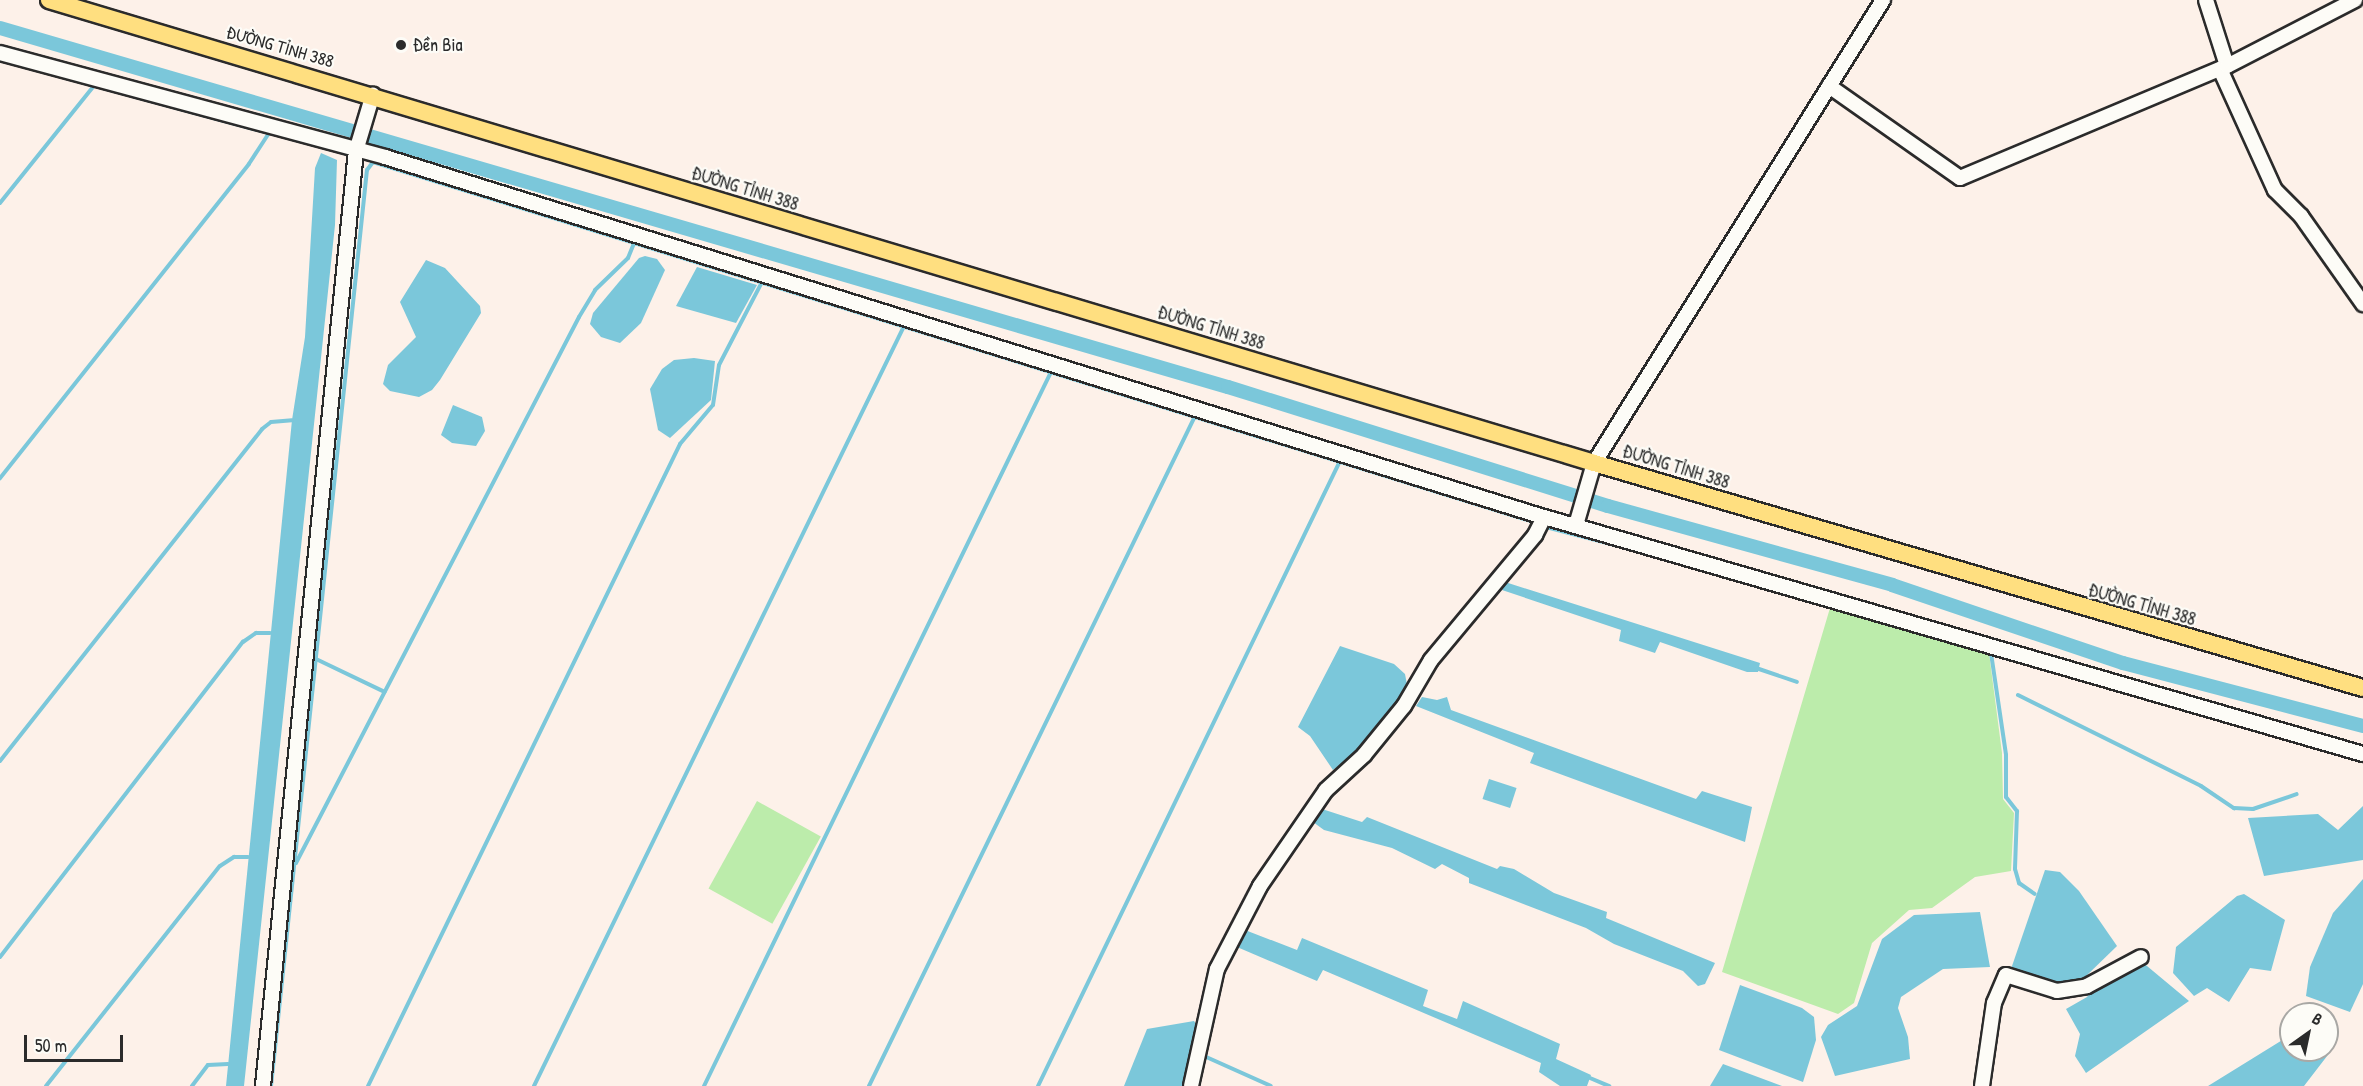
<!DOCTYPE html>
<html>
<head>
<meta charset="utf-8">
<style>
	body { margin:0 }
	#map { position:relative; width:2363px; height:1086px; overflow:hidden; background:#fdf1e9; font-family:"Patrick Hand",sans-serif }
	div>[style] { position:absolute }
	.green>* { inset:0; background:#bcecab; transform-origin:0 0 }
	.water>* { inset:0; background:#7bc7da; transform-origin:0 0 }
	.stream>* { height:4px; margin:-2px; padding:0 2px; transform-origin:2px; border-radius:2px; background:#7bc7da }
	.canal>* { height:14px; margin:-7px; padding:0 7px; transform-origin:7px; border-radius:7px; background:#7bc7da }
	.roads { filter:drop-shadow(2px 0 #2b2b2b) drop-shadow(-2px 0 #2b2b2b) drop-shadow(0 2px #2b2b2b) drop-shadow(0 -2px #2b2b2b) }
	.minor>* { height:14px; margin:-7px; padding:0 7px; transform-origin:7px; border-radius:7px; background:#fdfcf7 }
	.major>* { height:16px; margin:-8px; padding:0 8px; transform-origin:8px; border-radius:8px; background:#ffdf80 }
	.dots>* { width:16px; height:16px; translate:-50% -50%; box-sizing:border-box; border:3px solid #fdfcf7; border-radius:50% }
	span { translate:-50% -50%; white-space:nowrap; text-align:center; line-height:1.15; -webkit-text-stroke:4.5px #fdfcf7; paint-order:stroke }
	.poi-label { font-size:18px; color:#2b2b2b }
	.left { translate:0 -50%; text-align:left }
	.street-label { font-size:18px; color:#2b2b2b }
	.north { position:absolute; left:2279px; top:1002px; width:60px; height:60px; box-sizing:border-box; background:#fdfcf7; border:2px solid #a9a8a5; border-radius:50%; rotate:33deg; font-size:16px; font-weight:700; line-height:24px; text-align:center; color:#2b2b2b }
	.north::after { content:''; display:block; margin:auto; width:21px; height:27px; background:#2b2b2b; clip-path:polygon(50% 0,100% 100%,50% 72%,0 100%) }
	.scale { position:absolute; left:24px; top:1035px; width:99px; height:27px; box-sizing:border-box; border:3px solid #2b2b2b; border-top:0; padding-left:8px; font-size:18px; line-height:21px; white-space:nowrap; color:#2b2b2b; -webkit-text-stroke:4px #fdfcf7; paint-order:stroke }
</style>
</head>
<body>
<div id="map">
	<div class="green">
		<i style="clip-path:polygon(1830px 608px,1989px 653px,2002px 753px,2003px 799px,2014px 813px,2011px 871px,1975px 877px,1932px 908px,1909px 910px,1872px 943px,1854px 1003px,1838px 1014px,1722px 972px)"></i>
		<i style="left:757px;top:801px;width:73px;height:100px;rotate:29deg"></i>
	</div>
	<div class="water">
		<i style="clip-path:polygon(321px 153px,337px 160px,335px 225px,319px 377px,244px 1086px,226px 1086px,292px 420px,305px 337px,315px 168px)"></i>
		<i style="clip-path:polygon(645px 256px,657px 259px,665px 270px,641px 323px,620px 343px,601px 337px,590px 324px,593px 313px,639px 258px)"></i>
		<i style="clip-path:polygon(426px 260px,445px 268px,480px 306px,481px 313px,440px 380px,432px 390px,419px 397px,390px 391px,383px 384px,388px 365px,416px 337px,400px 302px)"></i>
		<i style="clip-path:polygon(697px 267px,757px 285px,736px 323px,676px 306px)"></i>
		<i style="clip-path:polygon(694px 358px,715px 361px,711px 400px,670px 438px,658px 430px,650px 389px,662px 369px,674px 360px)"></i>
		<i style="clip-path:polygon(453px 405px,482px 417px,485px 431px,476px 446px,452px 443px,441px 435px)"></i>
		<i style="clip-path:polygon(1505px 582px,1760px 663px,1758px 672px,1747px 672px,1660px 642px,1655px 653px,1619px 641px,1621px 630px,1502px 590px)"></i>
		<i style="clip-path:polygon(1340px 646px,1394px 664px,1405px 674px,1408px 690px,1359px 750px,1333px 770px,1310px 736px,1298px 727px)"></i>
		<i style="clip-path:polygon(1422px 697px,1437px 700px,1447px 697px,1451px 710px,1696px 799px,1702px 791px,1752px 807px,1745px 842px,1530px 763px,1534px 753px,1416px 706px)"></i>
		<i style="left:1489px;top:779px;width:29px;height:21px;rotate:18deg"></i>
		<i style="clip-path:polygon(2363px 806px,2363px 860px,2264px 876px,2248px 818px,2318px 814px,2338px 830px)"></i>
		<i style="clip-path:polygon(1322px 809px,1362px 822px,1367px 817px,1497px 869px,1500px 866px,1514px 869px,1554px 893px,1607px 912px,1606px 918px,1715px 963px,1705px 984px,1698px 986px,1683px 971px,1614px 944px,1586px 928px,1469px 883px,1469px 878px,1442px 864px,1435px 869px,1392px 848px,1324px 830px,1313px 822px)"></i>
		<i style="clip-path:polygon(2045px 870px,2060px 872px,2079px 891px,2117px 946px,2082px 980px,2060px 985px,2011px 969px)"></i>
		<i style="clip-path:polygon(2363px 879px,2363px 984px,2350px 1012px,2306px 996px,2310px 967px,2333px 913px)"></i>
		<i style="clip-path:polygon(2244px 894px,2285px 920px,2271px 971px,2250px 968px,2229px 1002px,2207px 988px,2194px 996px,2173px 973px,2176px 947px,2237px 896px)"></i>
		<i style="clip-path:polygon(1980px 912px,1990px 967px,1943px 969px,1901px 997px,1898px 1008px,1908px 1037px,1910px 1059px,1835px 1076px,1821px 1037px,1828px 1025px,1857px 1006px,1882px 939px,1914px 915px)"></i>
		<i style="clip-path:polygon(1245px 930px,1297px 950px,1302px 938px,1428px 990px,1423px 1006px,1457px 1019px,1463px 1001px,1560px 1044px,1556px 1059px,1591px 1075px,1587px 1086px,1560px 1086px,1539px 1072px,1541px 1063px,1323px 970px,1317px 981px,1237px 947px)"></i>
		<i style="clip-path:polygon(2141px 961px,2189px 1001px,2086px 1073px,2075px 1056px,2080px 1034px,2066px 1009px,2087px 997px,2097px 985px)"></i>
		<i style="clip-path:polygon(1740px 985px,1802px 1008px,1814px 1017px,1816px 1040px,1803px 1082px,1719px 1050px)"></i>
		<i style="clip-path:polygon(1194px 1021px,1198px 1027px,1185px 1086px,1124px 1086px,1147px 1029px)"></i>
		<i style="clip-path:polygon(2291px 1024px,2291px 1050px,2327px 1050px,2327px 1032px,2337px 1036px,2334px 1047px,2304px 1086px,2208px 1086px,2284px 1039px)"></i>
		<i style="clip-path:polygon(1723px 1064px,1782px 1086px,1710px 1086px)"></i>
	</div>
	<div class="stream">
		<i style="left:0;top:60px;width:279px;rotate:15.2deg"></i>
		<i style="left:269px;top:133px;width:37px;rotate:123deg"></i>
		<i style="left:249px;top:164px;width:401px;rotate:128.4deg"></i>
		<i style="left:0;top:203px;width:149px;rotate:-51.3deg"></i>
		<i style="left:1546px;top:527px;width:74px;rotate:14.8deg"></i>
		<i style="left:1991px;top:653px;width:103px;rotate:81.6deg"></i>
		<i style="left:2006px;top:755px;width:42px;rotate:90deg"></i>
		<i style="left:2006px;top:797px;width:18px;rotate:52deg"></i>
		<i style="left:2017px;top:811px;width:58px;rotate:92deg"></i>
		<i style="left:2015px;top:869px;width:15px;rotate:74deg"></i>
		<i style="left:2019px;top:883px;width:19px;rotate:35deg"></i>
		<i style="left:316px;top:659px;width:76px;rotate:25.6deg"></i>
		<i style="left:1759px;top:669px;width:40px;rotate:18.9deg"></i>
		<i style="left:2018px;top:695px;width:204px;rotate:26.4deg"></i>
		<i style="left:2201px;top:786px;width:40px;rotate:34deg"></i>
		<i style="left:2234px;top:808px;width:19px;rotate:3deg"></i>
		<i style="left:2253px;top:809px;width:46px;rotate:-18.8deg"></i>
		<i style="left:0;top:761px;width:423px;rotate:-51.7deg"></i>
		<i style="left:262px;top:429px;width:11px;rotate:-38deg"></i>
		<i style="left:271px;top:422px;width:21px;rotate:-5deg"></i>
		<i style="left:296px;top:863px;width:615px;rotate:-62.6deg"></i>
		<i style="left:579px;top:317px;width:31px;rotate:-59deg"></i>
		<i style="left:595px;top:290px;width:46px;rotate:-44.1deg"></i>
		<i style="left:628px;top:258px;width:16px;rotate:-68deg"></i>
		<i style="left:0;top:957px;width:398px;rotate:-52.4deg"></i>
		<i style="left:243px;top:642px;width:16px;rotate:-35deg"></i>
		<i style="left:256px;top:633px;width:14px"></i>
		<i style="left:1204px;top:1056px;width:73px;rotate:24.1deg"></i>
		<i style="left:1590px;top:1078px;width:21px;rotate:23deg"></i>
		<i style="left:46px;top:1086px;width:280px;rotate:-51.7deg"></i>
		<i style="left:220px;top:866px;width:17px;rotate:-33deg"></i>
		<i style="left:234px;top:857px;width:14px"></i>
		<i style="left:192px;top:1086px;width:26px;rotate:-53deg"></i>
		<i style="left:208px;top:1065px;width:20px;rotate:-3deg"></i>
		<i style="left:271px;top:1086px;width:921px;rotate:-84.02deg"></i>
		<i style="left:367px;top:170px;width:10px;rotate:-53deg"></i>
		<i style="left:373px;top:162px;width:1229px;rotate:17.23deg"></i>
		<i style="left:368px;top:1086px;width:714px;rotate:-64.08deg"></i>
		<i style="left:680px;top:444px;width:51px;rotate:-49.8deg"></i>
		<i style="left:713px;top:405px;width:40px;rotate:-81.5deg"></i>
		<i style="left:719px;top:365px;width:93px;rotate:-62.6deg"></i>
		<i style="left:534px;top:1086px;width:845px;rotate:-64.04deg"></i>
		<i style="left:704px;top:1086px;width:794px;rotate:-64.08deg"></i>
		<i style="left:869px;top:1086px;width:745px;rotate:-64.05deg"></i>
		<i style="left:1038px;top:1086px;width:694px;rotate:-64.21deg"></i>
	</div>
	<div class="canal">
		<i style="left:0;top:28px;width:1279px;rotate:16.3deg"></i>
		<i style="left:1228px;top:387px;width:398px;rotate:17.4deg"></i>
		<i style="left:1608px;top:506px;width:295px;rotate:15.5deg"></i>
		<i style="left:1892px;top:585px;width:244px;rotate:18.7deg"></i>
		<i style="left:2123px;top:663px;width:248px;rotate:14.7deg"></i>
	</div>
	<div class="roads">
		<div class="minor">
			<i style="left:2206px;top:0;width:69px;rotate:72.3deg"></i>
			<i style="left:0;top:53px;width:399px;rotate:15.1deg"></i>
			<i style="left:385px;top:157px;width:1214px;rotate:17.26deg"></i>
			<i style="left:1544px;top:517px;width:853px;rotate:16.14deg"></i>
			<i style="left:2220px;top:69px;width:133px;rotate:65.6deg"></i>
			<i style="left:2275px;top:190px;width:37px;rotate:45deg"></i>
			<i style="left:2301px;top:216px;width:108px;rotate:54.8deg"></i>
			<i style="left:1829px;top:86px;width:160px;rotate:35.1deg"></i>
			<i style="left:1960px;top:178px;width:290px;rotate:-22.8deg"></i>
			<i style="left:2227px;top:66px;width:144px;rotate:-27.3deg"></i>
			<i style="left:1576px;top:525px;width:65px;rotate:-73.8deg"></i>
			<i style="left:1594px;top:463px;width:546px;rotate:-58.03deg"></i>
			<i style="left:263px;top:1086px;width:940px;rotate:-84.32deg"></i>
			<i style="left:356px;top:151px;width:59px;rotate:-73.4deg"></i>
			<i style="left:1191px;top:1086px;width:120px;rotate:-77.5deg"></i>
			<i style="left:1217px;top:969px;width:93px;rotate:-62.6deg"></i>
			<i style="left:1260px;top:886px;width:116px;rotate:-55.5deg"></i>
			<i style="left:1326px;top:790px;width:52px;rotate:-42.6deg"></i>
			<i style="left:1364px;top:755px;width:63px;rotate:-50.8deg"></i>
			<i style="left:1404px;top:706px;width:53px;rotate:-59.6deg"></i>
			<i style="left:1431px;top:660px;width:163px;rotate:-50.2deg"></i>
			<i style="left:1535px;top:535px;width:20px;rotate:-63deg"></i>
			<i style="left:1982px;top:1086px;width:84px;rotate:-81.8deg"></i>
			<i style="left:1994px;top:1003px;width:30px;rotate:-67deg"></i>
			<i style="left:2006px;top:975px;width:53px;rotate:17.4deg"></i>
			<i style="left:2057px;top:991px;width:30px;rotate:-9deg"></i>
			<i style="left:2087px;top:986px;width:61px;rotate:-28.2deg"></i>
		</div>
		<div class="major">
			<i style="left:49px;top:0;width:1613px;rotate:16.68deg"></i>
			<i style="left:1594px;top:463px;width:801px;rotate:16.31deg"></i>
		</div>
	</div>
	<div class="dots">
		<i style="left:401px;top:45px;background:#2b2b2b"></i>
	</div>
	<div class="poi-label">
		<span class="left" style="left:413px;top:45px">Đền Bia</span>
	</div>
	<div class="street-label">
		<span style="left:280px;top:47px;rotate:16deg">ĐƯỜNG TỈNH 388</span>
		<span style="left:745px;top:189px;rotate:17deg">ĐƯỜNG TỈNH 388</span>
		<span style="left:1211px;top:328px;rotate:17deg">ĐƯỜNG TỈNH 388</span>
		<span style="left:1676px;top:467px;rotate:17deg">ĐƯỜNG TỈNH 388</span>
		<span style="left:2142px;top:605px;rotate:16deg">ĐƯỜNG TỈNH 388</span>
	</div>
	<div class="north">B</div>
	<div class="scale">50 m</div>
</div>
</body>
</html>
